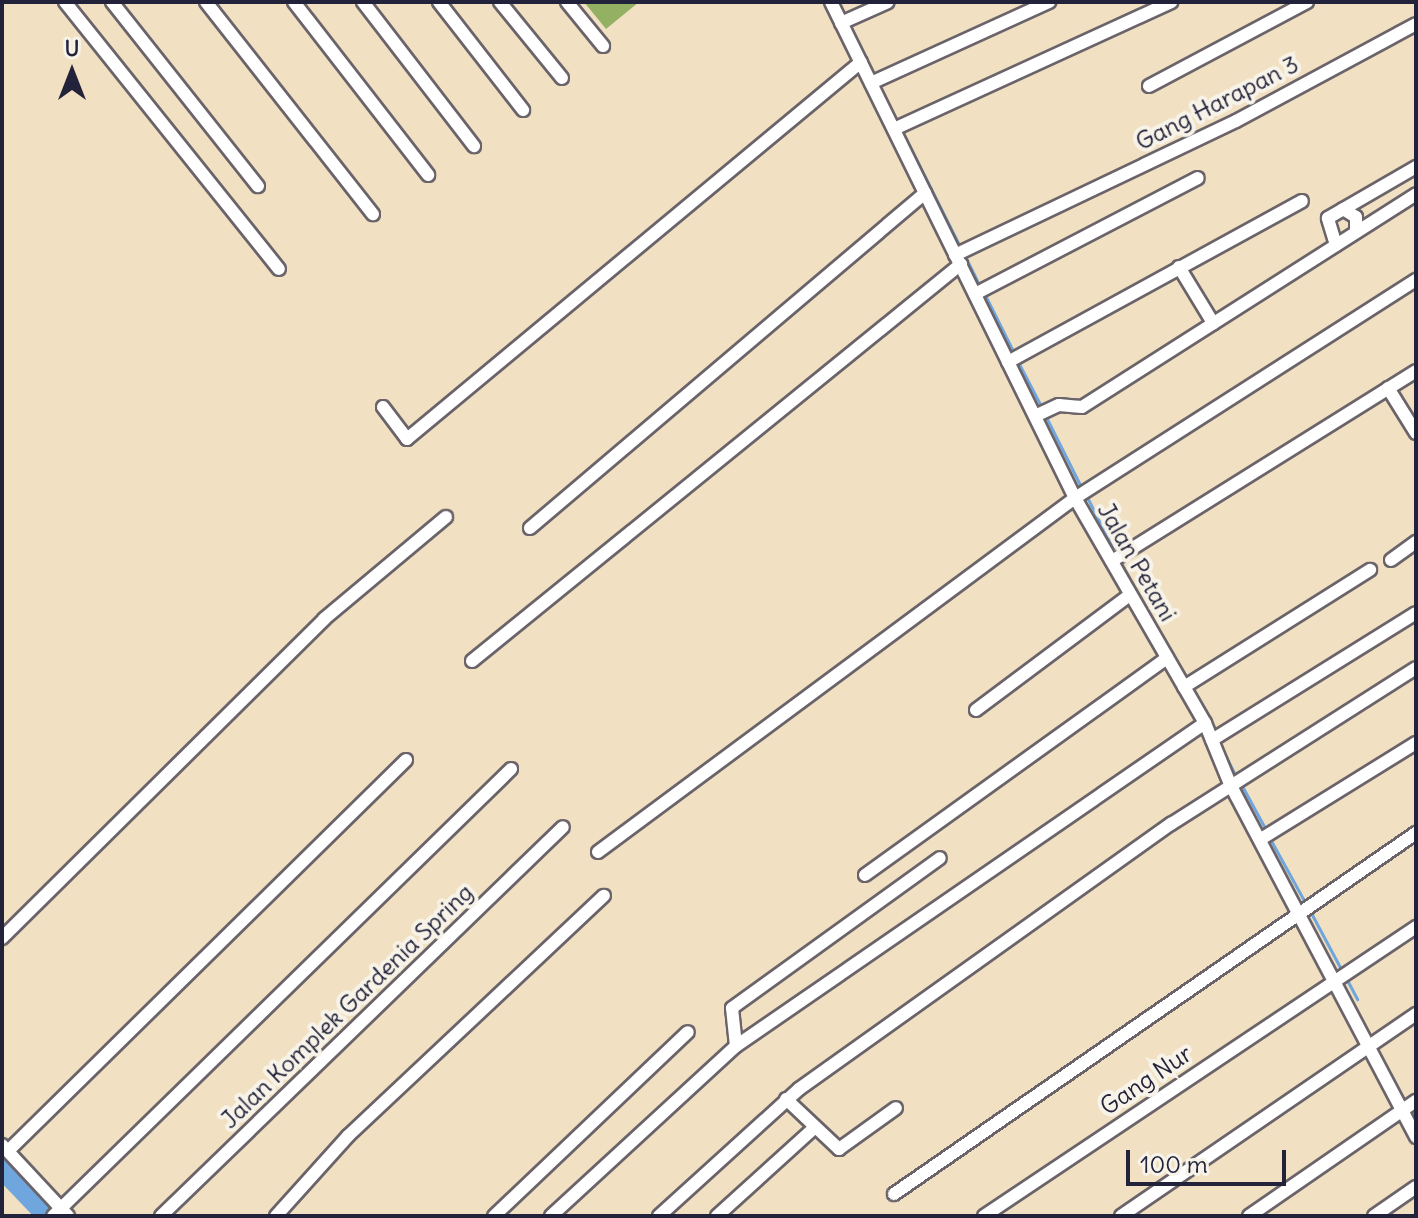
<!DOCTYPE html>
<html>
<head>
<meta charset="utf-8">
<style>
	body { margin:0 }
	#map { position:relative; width:1418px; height:1218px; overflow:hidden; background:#f1e0c2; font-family:Delius,sans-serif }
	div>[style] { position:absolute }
	.forest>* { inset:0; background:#94b163 }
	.stream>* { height:3px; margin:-1.5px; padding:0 1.5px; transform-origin:1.5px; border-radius:1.5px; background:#6ea6dd }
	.river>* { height:20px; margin:-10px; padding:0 10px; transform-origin:10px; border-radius:10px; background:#6ea6dd }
	.roads { filter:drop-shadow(2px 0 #6a646a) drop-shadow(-2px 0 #6a646a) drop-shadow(0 2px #6a646a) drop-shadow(0 -2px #6a646a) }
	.street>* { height:12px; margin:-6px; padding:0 6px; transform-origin:6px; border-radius:6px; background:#fff }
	span { translate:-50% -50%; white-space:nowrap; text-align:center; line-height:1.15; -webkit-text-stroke:8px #f7f3e8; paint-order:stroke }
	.street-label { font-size:24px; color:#22223b }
	.frame { position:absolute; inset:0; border:4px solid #22223b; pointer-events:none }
	.north { position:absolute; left:32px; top:32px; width:80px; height:80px; -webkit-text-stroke:6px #f7f3e8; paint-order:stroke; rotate:0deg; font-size:22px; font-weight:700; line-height:32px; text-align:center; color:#22223b }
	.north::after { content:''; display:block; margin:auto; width:28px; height:36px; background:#22223b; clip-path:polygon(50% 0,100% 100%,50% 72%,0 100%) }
	.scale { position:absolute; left:1126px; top:1150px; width:160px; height:36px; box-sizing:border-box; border:4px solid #22223b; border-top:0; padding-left:10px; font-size:24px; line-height:28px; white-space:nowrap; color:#22223b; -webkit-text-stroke:6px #f7f3e8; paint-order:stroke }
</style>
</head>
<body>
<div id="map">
	<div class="forest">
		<i style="clip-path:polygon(584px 2px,639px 2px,606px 29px)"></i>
	</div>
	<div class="stream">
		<i style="left:878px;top:85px;width:44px;rotate:62.9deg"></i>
		<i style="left:902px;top:131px;width:132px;rotate:63.4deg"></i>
		<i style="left:965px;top:256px;width:37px;rotate:64deg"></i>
		<i style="left:985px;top:295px;width:65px;rotate:63.4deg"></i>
		<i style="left:1017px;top:360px;width:56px;rotate:62.5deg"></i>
		<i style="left:1046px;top:417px;width:80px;rotate:63.4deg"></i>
		<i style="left:1086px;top:495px;width:65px;rotate:63.4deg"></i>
		<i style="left:1119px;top:559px;width:36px;rotate:62deg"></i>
		<i style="left:1224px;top:753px;width:28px;rotate:63deg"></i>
		<i style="left:1241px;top:784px;width:52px;rotate:61.5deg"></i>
		<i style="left:1269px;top:837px;width:77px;rotate:61.1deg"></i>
		<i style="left:1310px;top:911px;width:68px;rotate:61.9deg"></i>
		<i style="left:1346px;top:978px;width:24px;rotate:62deg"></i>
	</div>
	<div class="river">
		<i style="left:2px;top:1169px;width:65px;rotate:46.2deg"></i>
	</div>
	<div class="roads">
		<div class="street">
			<i style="left:65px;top:2px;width:342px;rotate:51.3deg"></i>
			<i style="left:112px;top:2px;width:235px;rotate:51.6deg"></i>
			<i style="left:206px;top:2px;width:270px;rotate:51.8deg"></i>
			<i style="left:294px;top:2px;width:219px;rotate:52.2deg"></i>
			<i style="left:363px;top:2px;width:182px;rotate:52.4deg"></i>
			<i style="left:439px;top:2px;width:137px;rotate:52.1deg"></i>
			<i style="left:500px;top:2px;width:98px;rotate:50.8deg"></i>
			<i style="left:567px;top:2px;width:57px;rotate:50.7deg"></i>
			<i style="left:831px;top:2px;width:553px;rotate:63.81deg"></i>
			<i style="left:1075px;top:498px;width:260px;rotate:60deg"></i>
			<i style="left:1205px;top:723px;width:66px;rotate:67.7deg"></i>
			<i style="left:1230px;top:784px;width:399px;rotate:62.2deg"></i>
			<i style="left:841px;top:23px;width:51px;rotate:-24.1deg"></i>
			<i style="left:871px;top:83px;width:196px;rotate:-24.5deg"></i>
			<i style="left:1149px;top:86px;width:179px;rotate:-28deg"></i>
			<i style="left:894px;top:129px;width:305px;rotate:-24.6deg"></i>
			<i style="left:1343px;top:209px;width:15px;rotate:32deg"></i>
			<i style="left:1356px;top:217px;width:15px;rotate:90deg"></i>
			<i style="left:1336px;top:245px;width:28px;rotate:-107deg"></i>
			<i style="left:1328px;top:218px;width:102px;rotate:-30.1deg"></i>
			<i style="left:955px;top:255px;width:311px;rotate:-25.5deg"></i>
			<i style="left:1236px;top:121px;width:204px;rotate:-28.3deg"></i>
			<i style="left:1179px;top:267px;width:66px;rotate:58.7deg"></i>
			<i style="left:975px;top:294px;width:251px;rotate:-27.5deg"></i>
			<i style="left:1008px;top:362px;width:335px;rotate:-28.7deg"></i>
			<i style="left:1388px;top:388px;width:53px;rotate:58.1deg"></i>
			<i style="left:383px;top:407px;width:40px;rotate:53deg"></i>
			<i style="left:407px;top:439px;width:590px;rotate:-39.71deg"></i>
			<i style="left:1035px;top:416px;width:26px;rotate:-25deg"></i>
			<i style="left:1059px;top:405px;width:23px;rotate:5deg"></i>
			<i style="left:1082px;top:407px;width:396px;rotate:-32.5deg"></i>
			<i style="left:530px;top:528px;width:518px;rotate:-40.3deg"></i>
			<i style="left:1391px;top:560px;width:31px;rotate:-36deg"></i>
			<i style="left:1112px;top:561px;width:358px;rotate:-32deg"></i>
			<i style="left:472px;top:661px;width:630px;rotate:-39.07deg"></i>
			<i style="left:1184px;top:687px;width:220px;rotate:-32.2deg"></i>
			<i style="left:976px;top:710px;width:192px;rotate:-36.8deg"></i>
			<i style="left:1212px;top:740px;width:240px;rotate:-31.9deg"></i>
			<i style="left:1261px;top:839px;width:182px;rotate:-31.8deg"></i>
			<i style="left:598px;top:852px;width:594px;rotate:-36.58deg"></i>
			<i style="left:1075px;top:498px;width:405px;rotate:-32.6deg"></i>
			<i style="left:865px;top:875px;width:372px;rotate:-35.7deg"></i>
			<i style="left:2px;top:938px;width:453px;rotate:-44.7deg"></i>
			<i style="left:324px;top:619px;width:159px;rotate:-39.9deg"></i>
			<i style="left:736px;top:1046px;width:569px;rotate:-34.56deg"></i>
			<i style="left:786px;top:1099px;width:73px;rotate:43.3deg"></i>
			<i style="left:839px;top:1149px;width:70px;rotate:-35.7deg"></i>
			<i style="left:2px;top:1145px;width:97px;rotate:47.1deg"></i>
			<i style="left:8px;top:1151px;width:558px;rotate:-44.49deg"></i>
			<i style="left:894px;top:1194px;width:635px;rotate:-34.67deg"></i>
			<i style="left:53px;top:1216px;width:640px;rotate:-44.3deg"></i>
			<i style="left:161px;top:1216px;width:559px;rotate:-44.06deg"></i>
			<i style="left:276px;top:1216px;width:108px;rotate:-48deg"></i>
			<i style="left:348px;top:1136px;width:351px;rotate:-43.2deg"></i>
			<i style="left:494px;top:1216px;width:267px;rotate:-43.5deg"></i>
			<i style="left:551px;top:1216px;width:251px;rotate:-42.6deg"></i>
			<i style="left:736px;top:1046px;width:38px;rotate:-96deg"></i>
			<i style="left:732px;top:1008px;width:256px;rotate:-35.8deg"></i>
			<i style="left:659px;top:1216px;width:189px;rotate:-42.2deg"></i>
			<i style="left:799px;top:1089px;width:457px;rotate:-35.5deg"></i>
			<i style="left:1171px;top:824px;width:290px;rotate:-32.5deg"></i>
			<i style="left:717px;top:1216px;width:132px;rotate:-42.2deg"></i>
			<i style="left:984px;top:1216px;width:520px;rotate:-33.78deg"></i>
			<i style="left:1121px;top:1216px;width:358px;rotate:-34.4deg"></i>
			<i style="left:1249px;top:1216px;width:203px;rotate:-34.6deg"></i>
			<i style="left:1374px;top:1216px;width:51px;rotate:-34.6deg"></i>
		</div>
	</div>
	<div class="street-label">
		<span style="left:1217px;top:103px;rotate:-27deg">Gang Harapan 3</span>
		<span style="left:1137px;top:562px;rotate:60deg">Jalan Petani</span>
		<span style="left:347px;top:1006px;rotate:-44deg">Jalan Komplek Gardenia Spring</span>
		<span style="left:1146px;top:1080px;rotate:-34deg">Gang Nur</span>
	</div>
	<div class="frame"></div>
	<div class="north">U</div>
	<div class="scale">100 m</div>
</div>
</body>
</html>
